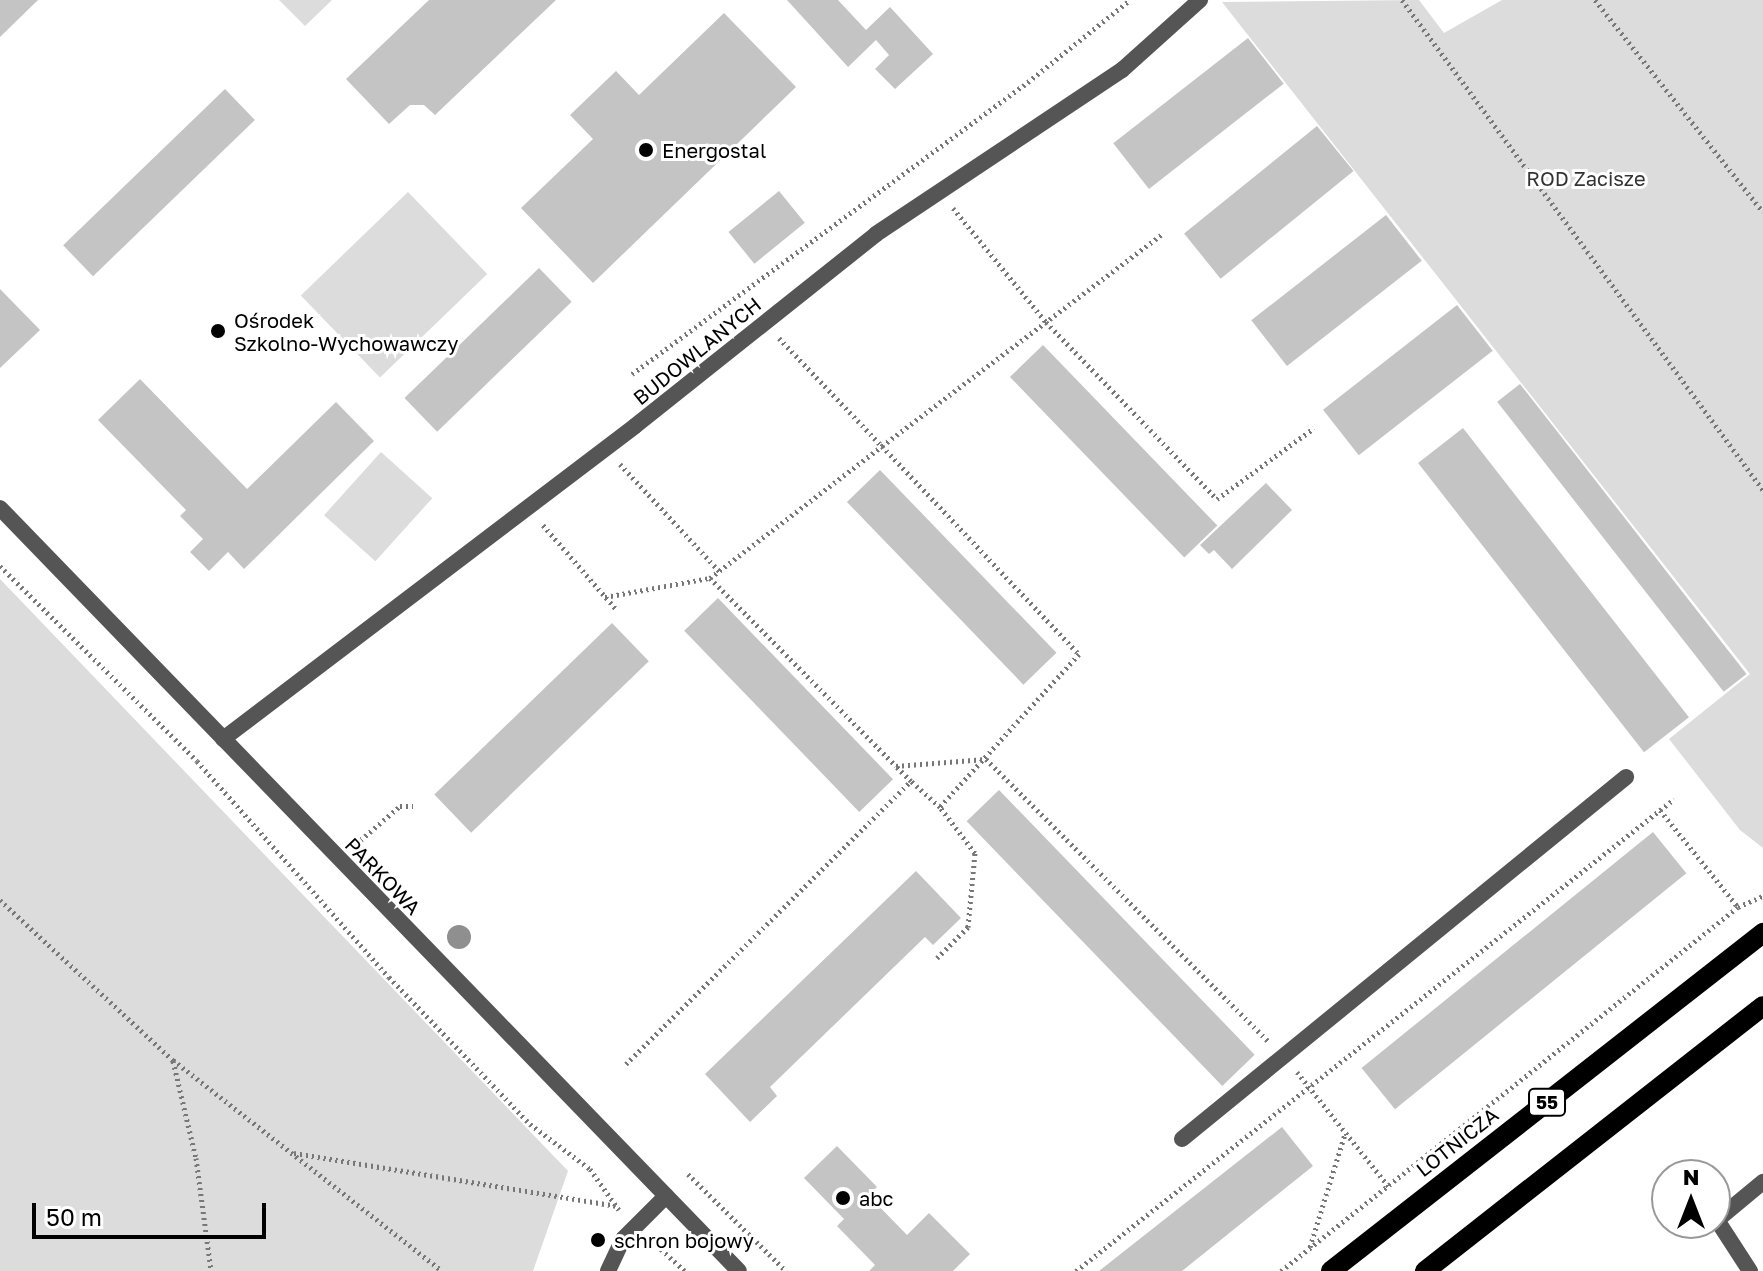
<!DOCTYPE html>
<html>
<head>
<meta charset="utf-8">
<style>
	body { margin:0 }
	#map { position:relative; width:1763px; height:1271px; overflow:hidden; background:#fff; font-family:"Golos Text",sans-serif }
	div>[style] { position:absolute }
	.green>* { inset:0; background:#dcdcdc; transform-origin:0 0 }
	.building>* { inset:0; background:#c4c4c4; transform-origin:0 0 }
	.path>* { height:5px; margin-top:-2.5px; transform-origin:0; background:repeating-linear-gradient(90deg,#777 0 2px,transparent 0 6px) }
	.service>* { height:16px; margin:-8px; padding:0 8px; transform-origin:8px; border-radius:8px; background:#555 }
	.minor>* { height:16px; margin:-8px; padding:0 8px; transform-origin:8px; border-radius:8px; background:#555 }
	.tertiary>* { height:16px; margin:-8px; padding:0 8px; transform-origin:8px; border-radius:8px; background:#555 }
	.primary>* { height:20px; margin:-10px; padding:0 10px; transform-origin:10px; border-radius:10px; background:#000 }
	.trees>* { width:24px; height:24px; margin:-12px; border-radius:50%; background:#8f8f8f }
	.dots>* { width:22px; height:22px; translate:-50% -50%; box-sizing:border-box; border:4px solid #fff; border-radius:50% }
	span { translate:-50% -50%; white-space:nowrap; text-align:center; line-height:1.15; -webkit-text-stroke:6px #fff; paint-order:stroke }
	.shield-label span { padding:2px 6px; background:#fff; border:2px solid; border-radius:6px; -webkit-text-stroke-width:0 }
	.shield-label { font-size:18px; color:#000; font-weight:700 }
	.poi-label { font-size:20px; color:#000 }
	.left { translate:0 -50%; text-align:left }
	.park-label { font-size:20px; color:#333 }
	.street-label { font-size:20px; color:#000 }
	.north { position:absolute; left:1651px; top:1159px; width:80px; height:80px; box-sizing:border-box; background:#fff; border:2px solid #999; border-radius:50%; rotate:0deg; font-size:22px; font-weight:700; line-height:32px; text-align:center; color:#000 }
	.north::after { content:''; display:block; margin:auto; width:28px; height:36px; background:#000; clip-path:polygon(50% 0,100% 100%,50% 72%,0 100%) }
	.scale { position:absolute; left:32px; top:1203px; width:234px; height:36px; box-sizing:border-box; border:4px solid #000; border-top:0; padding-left:10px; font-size:24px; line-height:28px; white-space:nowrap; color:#000; -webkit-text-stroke:6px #fff; paint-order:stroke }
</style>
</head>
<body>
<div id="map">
	<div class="green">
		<i style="clip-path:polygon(279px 0,332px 0,305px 26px)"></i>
		<i style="clip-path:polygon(1419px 0,1444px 33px,1502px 0,1763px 0,1763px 848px,1740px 830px,1669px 739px,1750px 674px,1222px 2px)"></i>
		<i style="left:408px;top:192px;width:114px;height:149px;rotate:46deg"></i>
		<i style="left:381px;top:452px;width:69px;height:85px;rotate:42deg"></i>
		<i style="clip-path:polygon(0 579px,568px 1171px,533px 1271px,0 1271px)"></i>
	</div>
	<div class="building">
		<i style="clip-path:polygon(0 0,38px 0,0 37px)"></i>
		<i style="clip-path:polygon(429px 0,556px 0,435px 115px,424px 105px,410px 105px,389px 124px,346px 79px)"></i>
		<i style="clip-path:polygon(787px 0,838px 0,866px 30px,890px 7px,933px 54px,895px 89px,875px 69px,889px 55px,876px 40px,848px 67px)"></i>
		<i style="clip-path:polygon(724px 13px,796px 87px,593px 283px,521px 208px,593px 139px,570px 115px,616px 71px,639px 95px)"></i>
		<i style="left:1248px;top:38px;width:58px;height:171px;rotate:52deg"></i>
		<i style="left:225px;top:89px;width:43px;height:225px;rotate:46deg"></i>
		<i style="left:1317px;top:126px;width:58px;height:171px;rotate:51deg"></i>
		<i style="left:779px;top:191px;width:41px;height:65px;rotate:51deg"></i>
		<i style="left:1386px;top:215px;width:58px;height:171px;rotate:52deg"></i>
		<i style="left:539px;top:268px;width:47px;height:187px;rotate:46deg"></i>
		<i style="clip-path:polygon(0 289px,40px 330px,0 368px)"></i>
		<i style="left:1457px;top:305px;width:58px;height:170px;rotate:52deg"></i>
		<i style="left:1043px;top:345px;width:251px;height:46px;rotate:46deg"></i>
		<i style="clip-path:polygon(140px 379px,247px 489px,336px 402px,374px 441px,244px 569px,228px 552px,209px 571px,190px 552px,203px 539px,180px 516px,186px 510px,98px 420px)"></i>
		<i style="left:1520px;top:384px;width:368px;height:29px;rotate:52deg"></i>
		<i style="left:1463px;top:428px;width:367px;height:57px;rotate:52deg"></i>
		<i style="left:880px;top:470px;width:254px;height:46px;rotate:46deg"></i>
		<i style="clip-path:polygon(1266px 483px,1292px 510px,1232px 569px,1214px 550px,1209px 554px,1200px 545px)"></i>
		<i style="left:718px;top:598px;width:252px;height:47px;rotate:46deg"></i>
		<i style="left:612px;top:623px;width:53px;height:247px;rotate:46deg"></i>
		<i style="left:999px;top:790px;width:368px;height:45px;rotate:46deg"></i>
		<i style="left:1653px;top:832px;width:53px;height:375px;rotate:51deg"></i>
		<i style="clip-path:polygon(916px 871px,961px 918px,933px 945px,925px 937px,770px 1087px,777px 1096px,750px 1122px,705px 1074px)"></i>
		<i style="clip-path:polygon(1282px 1127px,1313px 1166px,1182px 1271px,1099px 1271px)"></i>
		<i style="clip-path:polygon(837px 1146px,877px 1187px,868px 1195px,907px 1235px,929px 1213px,970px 1254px,953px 1271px,869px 1271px,875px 1265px,837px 1226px,844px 1219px,804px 1178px)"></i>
	</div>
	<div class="path">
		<i style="left:1402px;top:0;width:609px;rotate:53.62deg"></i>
		<i style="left:1595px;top:0;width:270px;rotate:51.6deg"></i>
		<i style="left:953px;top:208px;width:147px;rotate:50.8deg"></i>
		<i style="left:1046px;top:322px;width:246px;rotate:46deg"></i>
		<i style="left:1217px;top:499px;width:120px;rotate:-36.2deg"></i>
		<i style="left:779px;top:338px;width:149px;rotate:46.4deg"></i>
		<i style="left:882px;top:446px;width:350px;rotate:-37.1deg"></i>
		<i style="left:632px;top:374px;width:486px;rotate:-36.4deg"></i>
		<i style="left:1023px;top:86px;width:137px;rotate:-38.8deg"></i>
		<i style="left:620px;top:464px;width:147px;rotate:47.2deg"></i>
		<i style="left:543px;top:525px;width:111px;rotate:49deg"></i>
		<i style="left:0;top:566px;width:277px;rotate:44.7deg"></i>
		<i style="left:197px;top:761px;width:289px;rotate:48.4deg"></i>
		<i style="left:389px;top:977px;width:204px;rotate:46.2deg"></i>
		<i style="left:530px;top:1124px;width:75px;rotate:36.9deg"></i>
		<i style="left:590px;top:1169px;width:50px;rotate:54.7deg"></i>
		<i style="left:710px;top:578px;width:264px;rotate:45.3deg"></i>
		<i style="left:896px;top:766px;width:90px;rotate:-4.4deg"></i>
		<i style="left:986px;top:759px;width:399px;rotate:45deg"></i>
		<i style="left:605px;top:597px;width:107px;rotate:-10.3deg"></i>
		<i style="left:710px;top:578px;width:217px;rotate:-37.5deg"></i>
		<i style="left:882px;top:446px;width:286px;rotate:46.6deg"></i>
		<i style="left:1079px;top:654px;width:207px;rotate:132.3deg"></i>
		<i style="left:940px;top:807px;width:39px;rotate:-138deg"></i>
		<i style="left:1660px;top:810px;width:124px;rotate:51.2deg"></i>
		<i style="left:356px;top:844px;width:58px;rotate:-40.8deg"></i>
		<i style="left:400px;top:806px;width:13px"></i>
		<i style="left:0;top:900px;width:236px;rotate:42.8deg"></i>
		<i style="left:173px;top:1060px;width:342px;rotate:38.1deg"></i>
		<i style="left:937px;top:958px;width:44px;rotate:-45deg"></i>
		<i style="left:968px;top:927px;width:74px;rotate:-84.6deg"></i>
		<i style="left:975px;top:853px;width:58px;rotate:-127.3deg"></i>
		<i style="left:173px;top:1061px;width:100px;rotate:76.7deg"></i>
		<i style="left:196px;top:1158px;width:114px;rotate:82.4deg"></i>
		<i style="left:626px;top:1064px;width:402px;rotate:-44.8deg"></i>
		<i style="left:911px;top:781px;width:20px;rotate:-135deg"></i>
		<i style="left:1297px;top:1072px;width:147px;rotate:51.3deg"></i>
		<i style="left:294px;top:1153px;width:326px;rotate:9.3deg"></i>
		<i style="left:688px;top:1174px;width:138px;rotate:44.7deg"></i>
		<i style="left:652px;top:1241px;width:45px;rotate:42.3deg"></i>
		<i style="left:1310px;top:1247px;width:118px;rotate:-72.8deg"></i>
		<i style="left:1076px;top:1271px;width:762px;rotate:-38.28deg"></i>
		<i style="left:1281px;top:1271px;width:584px;rotate:-38.54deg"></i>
		<i style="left:1738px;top:907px;width:27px;rotate:-24deg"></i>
	</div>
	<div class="service">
		<i style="left:1182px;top:1139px;width:573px;rotate:-39.19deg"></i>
		<i style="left:1750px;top:1271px;width:61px;rotate:-122.9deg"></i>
		<i style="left:1717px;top:1220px;width:60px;rotate:-39.6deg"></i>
	</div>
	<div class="minor">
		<i style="left:223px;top:739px;width:517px;rotate:-37.22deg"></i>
		<i style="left:635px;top:426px;width:308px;rotate:-38.5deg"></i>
		<i style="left:876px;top:234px;width:296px;rotate:-33.7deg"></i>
		<i style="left:1122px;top:70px;width:105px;rotate:-41.9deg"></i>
		<i style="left:608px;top:1271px;width:35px;rotate:-65deg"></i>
		<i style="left:623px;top:1239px;width:61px;rotate:-45deg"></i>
	</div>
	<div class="tertiary">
		<i style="left:0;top:508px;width:1062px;rotate:45.92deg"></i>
	</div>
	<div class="primary">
		<i style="left:1331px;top:1271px;width:549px;rotate:-38.04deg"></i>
		<i style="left:1425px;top:1271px;width:429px;rotate:-38.1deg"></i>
	</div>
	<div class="trees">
		<i style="left:459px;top:937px"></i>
	</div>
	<div class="dots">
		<i style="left:646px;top:150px;background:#000"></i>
		<i style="left:218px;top:331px;background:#000"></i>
		<i style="left:843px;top:1198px;background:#000"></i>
		<i style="left:598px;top:1240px;background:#000"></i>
	</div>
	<div class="shield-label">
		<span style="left:1547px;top:1102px">55</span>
	</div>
	<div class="poi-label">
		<span class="left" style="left:662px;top:150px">Energostal</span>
		<span class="left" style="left:234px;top:332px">Ośrodek<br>Szkolno-Wychowawczy</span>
		<span class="left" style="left:859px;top:1198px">abc</span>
		<span class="left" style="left:614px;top:1240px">schron bojowy</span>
	</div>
	<div class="park-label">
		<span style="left:1586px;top:178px">ROD Zacisze</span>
	</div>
	<div class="street-label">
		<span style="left:697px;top:351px;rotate:-39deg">BUDOWLANYCH</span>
		<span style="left:383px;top:876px;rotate:46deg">PARKOWA</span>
		<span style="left:1457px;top:1142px;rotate:-38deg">LOTNICZA</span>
	</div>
	<div class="north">N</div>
	<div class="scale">50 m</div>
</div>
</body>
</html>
